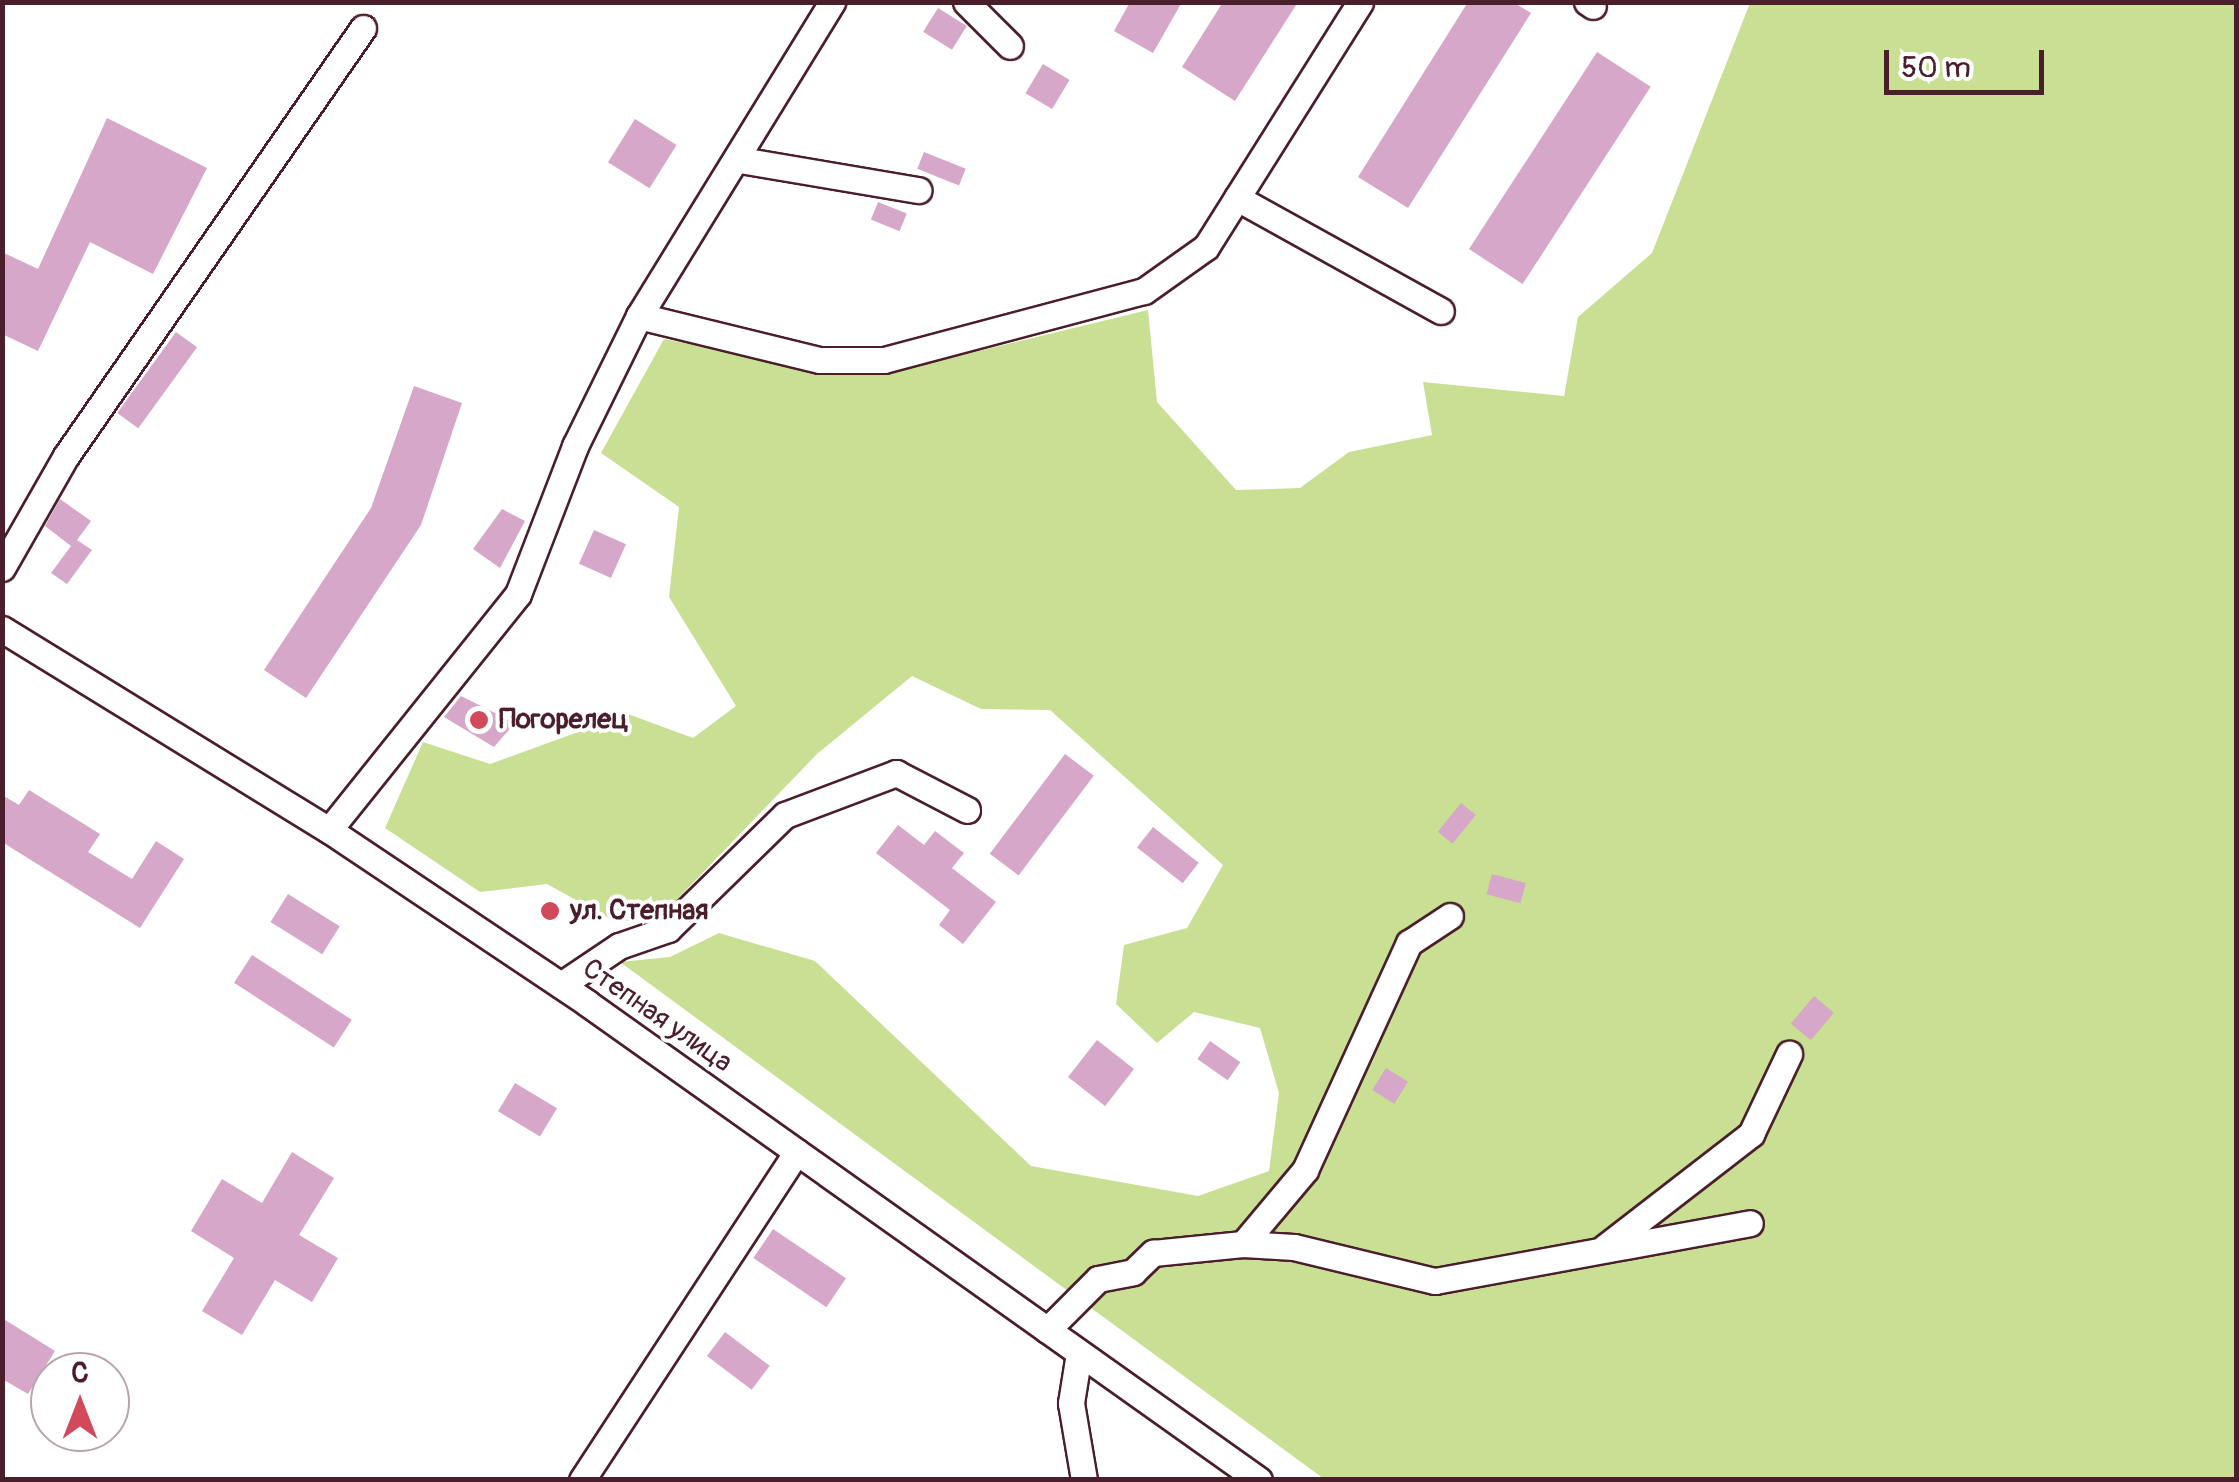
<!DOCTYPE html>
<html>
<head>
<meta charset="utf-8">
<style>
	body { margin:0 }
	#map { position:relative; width:2239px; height:1482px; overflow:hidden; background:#fff; font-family:Pangolin,sans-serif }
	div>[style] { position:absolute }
	.green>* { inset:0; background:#c9df94 }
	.building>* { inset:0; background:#d6a7c8; transform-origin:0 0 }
	.roads { filter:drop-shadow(2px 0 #4a1f2b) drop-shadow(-2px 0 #4a1f2b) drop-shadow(0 2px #4a1f2b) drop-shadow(0 -2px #4a1f2b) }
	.minor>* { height:25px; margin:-12.5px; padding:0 12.5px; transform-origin:12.5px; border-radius:12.5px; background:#fff }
	.dots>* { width:28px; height:28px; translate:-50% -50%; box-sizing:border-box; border:5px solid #fff; border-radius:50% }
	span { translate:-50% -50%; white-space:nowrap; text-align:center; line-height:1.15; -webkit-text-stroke:8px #fff; paint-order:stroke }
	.poi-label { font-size:28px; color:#4a1f2b; font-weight:700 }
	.left { translate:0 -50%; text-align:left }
	.street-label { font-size:28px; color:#4a1f2b }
	.frame { position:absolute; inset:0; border:5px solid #4a1f2b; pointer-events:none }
	.north { position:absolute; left:30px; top:1352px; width:100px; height:100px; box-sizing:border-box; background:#fff; border:2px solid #b7a5aa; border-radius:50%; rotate:0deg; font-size:28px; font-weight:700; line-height:40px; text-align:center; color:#4a1f2b }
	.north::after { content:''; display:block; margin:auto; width:35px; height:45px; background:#d1495b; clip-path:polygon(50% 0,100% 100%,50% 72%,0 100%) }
	.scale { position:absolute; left:1884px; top:50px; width:160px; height:45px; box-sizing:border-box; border:5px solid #4a1f2b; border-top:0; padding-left:12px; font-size:30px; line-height:35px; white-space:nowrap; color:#4a1f2b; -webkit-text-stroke:8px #fff; paint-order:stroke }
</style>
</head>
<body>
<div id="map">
	<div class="green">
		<i style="clip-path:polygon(1750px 3px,2236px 3px,2236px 1479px,1324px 1479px,620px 962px,670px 957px,719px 933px,815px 961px,1031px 1166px,1198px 1196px,1269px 1171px,1279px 1093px,1260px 1028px,1194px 1012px,1157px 1043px,1116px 1004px,1124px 945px,1187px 928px,1223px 865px,1050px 710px,981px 709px,912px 676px,817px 754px,660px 917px,616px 922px,547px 884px,480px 892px,385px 828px,423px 742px,490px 764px,628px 714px,693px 738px,736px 706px,669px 597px,679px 507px,601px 453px,664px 339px,831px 372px,896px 371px,1148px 310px,1157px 402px,1236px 490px,1300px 488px,1349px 452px,1432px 435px,1423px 382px,1564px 396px,1578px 317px,1652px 253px)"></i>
	</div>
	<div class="building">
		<i style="clip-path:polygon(1130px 2px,1182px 2px,1153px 53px,1114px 31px)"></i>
		<i style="clip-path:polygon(1223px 2px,1298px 2px,1235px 101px,1182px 67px)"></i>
		<i style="clip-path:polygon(1468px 2px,1513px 2px,1531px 13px,1408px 208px,1358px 177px)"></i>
		<i style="left:938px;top:8px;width:34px;height:28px;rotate:32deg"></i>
		<i style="left:1597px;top:52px;width:64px;height:235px;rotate:33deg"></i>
		<i style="left:1043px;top:64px;width:31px;height:34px;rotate:31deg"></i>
		<i style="clip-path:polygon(107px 118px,207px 168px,153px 274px,90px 242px,38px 351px,2px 334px,2px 252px,38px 269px)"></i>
		<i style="left:635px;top:119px;width:49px;height:51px;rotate:32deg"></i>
		<i style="left:924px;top:152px;width:45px;height:18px;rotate:22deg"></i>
		<i style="left:878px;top:202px;width:31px;height:19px;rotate:22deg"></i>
		<i style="left:176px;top:332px;width:26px;height:100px;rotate:36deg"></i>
		<i style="clip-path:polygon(414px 386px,462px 403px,421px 525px,306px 698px,264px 670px,371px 508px)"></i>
		<i style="clip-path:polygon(60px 499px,91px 521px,77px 540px,92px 550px,67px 584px,51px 573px,71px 546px,45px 526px)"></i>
		<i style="clip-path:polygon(502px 509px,525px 521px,500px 568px,473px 549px)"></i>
		<i style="left:594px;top:530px;width:35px;height:37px;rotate:24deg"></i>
		<i style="clip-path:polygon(461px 696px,515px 723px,494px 747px,444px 717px)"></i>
		<i style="left:1065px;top:754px;width:36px;height:125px;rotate:37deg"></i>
		<i style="clip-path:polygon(29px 790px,100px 834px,88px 852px,132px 879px,156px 841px,184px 859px,140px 928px,2px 842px,2px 795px,19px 805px)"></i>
		<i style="left:1461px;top:803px;width:19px;height:37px;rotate:39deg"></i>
		<i style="clip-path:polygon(898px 825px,924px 845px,935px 831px,964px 853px,952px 868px,996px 902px,963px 944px,939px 925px,950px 910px,876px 853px)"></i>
		<i style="left:1153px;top:827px;width:58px;height:26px;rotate:38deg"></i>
		<i style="left:1492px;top:874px;width:35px;height:21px;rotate:15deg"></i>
		<i style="left:288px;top:894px;width:61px;height:33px;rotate:32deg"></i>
		<i style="left:252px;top:955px;width:119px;height:33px;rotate:33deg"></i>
		<i style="left:1814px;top:996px;width:26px;height:36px;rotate:40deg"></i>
		<i style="left:1097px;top:1040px;width:47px;height:47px;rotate:38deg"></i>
		<i style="left:1210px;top:1041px;width:37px;height:22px;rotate:35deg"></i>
		<i style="left:1386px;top:1068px;width:26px;height:26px;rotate:32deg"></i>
		<i style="left:515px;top:1083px;width:49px;height:33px;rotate:31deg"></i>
		<i style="clip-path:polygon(292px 1152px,334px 1178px,299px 1235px,338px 1258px,312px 1302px,275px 1280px,242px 1335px,202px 1311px,234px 1258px,191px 1231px,222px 1179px,262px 1203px)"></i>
		<i style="left:773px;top:1229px;width:88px;height:35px;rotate:34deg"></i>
		<i style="clip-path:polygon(2px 1318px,55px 1351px,28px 1394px,2px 1379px)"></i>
		<i style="left:725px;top:1332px;width:56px;height:30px;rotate:37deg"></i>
	</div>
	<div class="roads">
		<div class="minor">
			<i style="left:966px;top:2px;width:62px;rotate:45deg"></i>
			<i style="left:1587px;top:2px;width:7px;rotate:34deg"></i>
			<i style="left:740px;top:160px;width:181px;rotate:9.6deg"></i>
			<i style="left:1237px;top:198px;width:233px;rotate:29deg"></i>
			<i style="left:639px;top:316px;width:186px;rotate:13.7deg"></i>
			<i style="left:820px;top:360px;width:64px"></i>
			<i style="left:884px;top:360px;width:269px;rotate:-14.9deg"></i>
			<i style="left:1144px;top:291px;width:76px;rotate:-35.4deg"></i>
			<i style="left:1206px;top:247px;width:289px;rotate:-57.8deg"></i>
			<i style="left:2px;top:568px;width:129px;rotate:-60.3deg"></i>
			<i style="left:66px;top:456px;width:521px;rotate:-55.24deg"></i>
			<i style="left:2px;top:629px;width:384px;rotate:31.6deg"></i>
			<i style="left:329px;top:830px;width:311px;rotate:33.8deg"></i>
			<i style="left:587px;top:1003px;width:824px;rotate:35.37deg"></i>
			<i style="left:329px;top:830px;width:302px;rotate:-51.3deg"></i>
			<i style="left:518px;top:594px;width:159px;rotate:-68.9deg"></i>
			<i style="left:575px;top:446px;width:145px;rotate:-63.8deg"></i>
			<i style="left:639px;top:316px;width:369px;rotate:-58.4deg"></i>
			<i style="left:561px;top:985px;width:70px;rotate:-33.9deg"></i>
			<i style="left:619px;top:946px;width:52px;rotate:-19.1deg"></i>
			<i style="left:668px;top:929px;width:163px;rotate:-44.3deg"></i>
			<i style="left:785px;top:815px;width:119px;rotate:-20.7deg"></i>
			<i style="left:896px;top:773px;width:80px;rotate:27.5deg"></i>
			<i style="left:1243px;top:1244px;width:51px;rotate:3.4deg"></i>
			<i style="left:1294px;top:1247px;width:145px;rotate:13.6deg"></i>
			<i style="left:1435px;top:1281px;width:320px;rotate:-10.4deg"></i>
			<i style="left:1605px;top:1247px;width:185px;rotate:-37.7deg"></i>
			<i style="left:1751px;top:1134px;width:89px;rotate:-64.6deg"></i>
			<i style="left:1047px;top:1330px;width:72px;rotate:-45deg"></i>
			<i style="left:1098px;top:1279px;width:36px;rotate:-11deg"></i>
			<i style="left:1133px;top:1272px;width:28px;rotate:-44deg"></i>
			<i style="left:1153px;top:1253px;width:90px;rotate:-5.7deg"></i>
			<i style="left:1243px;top:1244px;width:97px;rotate:-50deg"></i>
			<i style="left:1305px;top:1170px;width:250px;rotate:-65.4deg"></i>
			<i style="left:1409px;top:943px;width:49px;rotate:-33.4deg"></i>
			<i style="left:1079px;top:1353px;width:51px;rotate:99.1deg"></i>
			<i style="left:1071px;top:1403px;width:78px;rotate:80.4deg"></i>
			<i style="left:582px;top:1480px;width:392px;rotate:-56.8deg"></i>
		</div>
	</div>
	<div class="dots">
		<i style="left:479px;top:720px;background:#d1495b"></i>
		<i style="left:550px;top:911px;background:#d1495b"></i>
	</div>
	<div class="poi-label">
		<span class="left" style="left:499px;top:720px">Погорелец</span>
		<span class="left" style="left:570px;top:911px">ул. Степная</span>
	</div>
	<div class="street-label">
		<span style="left:657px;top:1016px;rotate:35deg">Степная улица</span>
	</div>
	<div class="frame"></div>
	<div class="north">С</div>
	<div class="scale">50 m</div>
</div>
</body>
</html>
